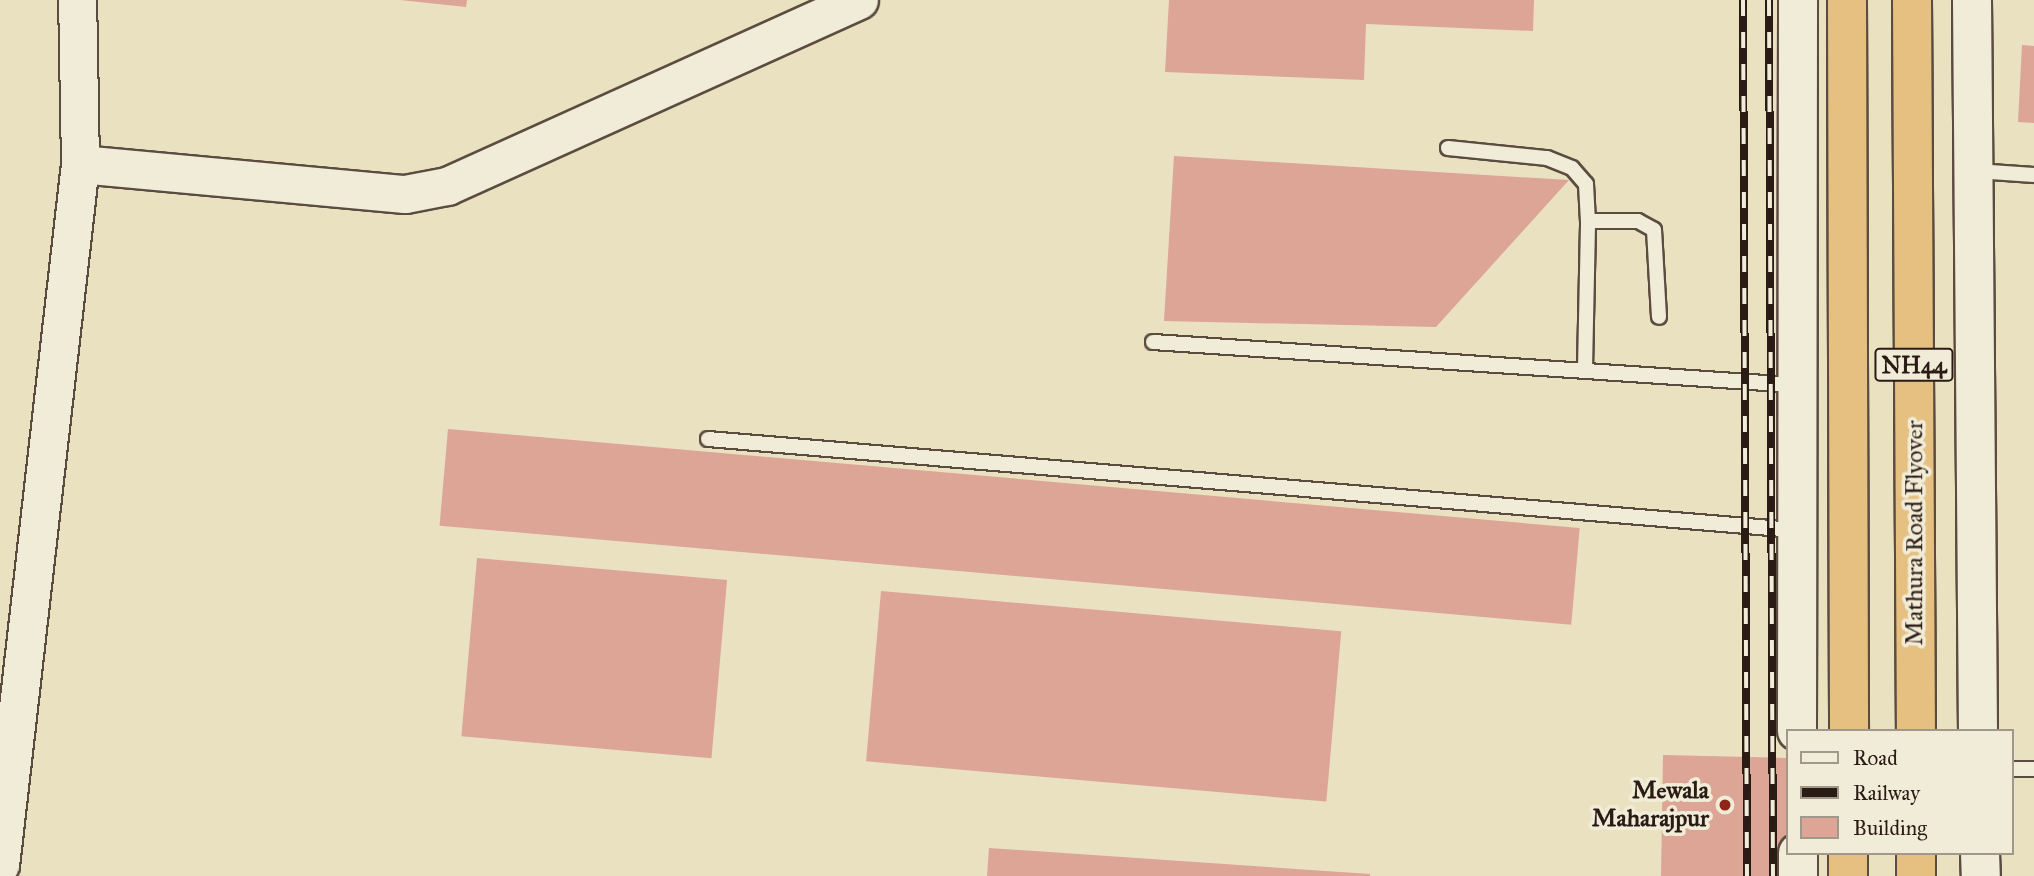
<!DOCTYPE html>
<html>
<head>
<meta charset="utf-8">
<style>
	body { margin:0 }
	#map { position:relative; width:2034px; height:876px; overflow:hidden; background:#eae1c1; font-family:"IM FELL Great Primer",serif }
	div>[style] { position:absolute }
	.building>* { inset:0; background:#dca595; transform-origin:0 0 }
	.roads { filter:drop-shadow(2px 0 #5b4c40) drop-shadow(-2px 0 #5b4c40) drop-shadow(0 2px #5b4c40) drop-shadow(0 -2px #5b4c40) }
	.service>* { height:14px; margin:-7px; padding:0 7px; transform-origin:7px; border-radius:7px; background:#f1ecd7 }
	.tertiary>* { height:37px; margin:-18.5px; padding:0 18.5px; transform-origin:18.5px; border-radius:18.5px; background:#f1ecd7 }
	.secondary>* { height:38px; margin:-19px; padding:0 19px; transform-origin:19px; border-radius:19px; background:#f1ecd7 }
	.trunk>* { height:38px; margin:-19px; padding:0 19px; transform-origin:19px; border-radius:19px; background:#e5c080 }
	.rail>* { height:8px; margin-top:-4px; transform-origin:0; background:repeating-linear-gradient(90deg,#f1ecd7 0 16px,#2b1b15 0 32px); box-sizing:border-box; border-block:2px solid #2b1b15 }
	.dots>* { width:19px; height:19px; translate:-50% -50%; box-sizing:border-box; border:4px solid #f1ecd7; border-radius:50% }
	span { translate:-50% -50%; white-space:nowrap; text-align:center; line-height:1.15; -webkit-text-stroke:7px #f1ecd7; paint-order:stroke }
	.shield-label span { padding:2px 5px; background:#f1ecd7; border:2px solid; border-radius:5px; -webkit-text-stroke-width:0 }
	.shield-label { font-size:23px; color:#2b1b15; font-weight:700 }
	.street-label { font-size:24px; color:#2b1b15 }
	.poi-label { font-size:24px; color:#2b1b15; font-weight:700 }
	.right { translate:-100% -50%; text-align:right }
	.legend { position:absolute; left:1786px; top:729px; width:228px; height:126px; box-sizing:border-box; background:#f1ecd7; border:2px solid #a29889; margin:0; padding:9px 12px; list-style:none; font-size:21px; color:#2b1b15 }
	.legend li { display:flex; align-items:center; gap:14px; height:35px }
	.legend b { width:35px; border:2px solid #a29889 }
</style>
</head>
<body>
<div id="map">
	<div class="building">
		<i style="clip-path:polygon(400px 0,467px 0,466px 7px)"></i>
		<i style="clip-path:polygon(1169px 0,1534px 0,1533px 31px,1366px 24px,1364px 80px,1165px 72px)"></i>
		<i style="clip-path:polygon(2022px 45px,2034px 46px,2034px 123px,2018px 122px)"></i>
		<i style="clip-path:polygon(1174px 156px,1569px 180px,1436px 327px,1164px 321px)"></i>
		<i style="left:448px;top:429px;width:1136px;height:97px;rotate:5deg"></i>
		<i style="left:477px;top:558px;width:251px;height:179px;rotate:5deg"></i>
		<i style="left:881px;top:591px;width:462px;height:171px;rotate:5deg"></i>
		<i style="clip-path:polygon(1663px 755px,1787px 758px,1787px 853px,1805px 876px,1661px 876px)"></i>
		<i style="clip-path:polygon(989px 848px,1370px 874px,1370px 876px,987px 876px)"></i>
	</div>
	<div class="roads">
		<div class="service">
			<i style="left:1448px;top:148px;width:100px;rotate:5.8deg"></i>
			<i style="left:1547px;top:158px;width:27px;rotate:22deg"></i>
			<i style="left:1572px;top:168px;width:21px;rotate:49deg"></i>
			<i style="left:1586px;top:184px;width:37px;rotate:87deg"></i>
			<i style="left:1976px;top:171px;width:58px;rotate:3.9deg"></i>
			<i style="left:1153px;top:342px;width:644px;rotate:3.83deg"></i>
			<i style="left:1585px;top:368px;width:147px;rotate:-88.8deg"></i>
			<i style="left:1588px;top:221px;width:50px"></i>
			<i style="left:1638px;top:221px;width:18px;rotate:29deg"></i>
			<i style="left:1654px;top:230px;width:87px;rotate:86.7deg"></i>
			<i style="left:708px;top:439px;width:1091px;rotate:4.79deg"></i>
			<i style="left:2011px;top:769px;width:23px"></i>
		</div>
		<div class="tertiary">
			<i style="left:80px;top:164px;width:326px;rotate:5.3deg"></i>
			<i style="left:405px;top:194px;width:43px;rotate:-10.8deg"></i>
			<i style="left:447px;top:186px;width:452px;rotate:-24.3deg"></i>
			<i style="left:0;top:865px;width:706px;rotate:-83.49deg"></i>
			<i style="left:80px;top:164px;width:164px;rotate:-91deg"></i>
		</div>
		<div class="secondary">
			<i style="left:1972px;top:0;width:731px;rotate:89.53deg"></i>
			<i style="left:1797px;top:731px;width:731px;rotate:-89.92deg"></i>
			<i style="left:1798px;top:853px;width:23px;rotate:90deg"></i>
			<i style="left:1980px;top:853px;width:23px;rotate:88deg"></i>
		</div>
		<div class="trunk">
			<i style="left:1847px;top:0;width:731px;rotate:89.84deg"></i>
			<i style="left:1912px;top:0;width:731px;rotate:89.69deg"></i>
			<i style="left:1848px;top:876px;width:23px;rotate:-90deg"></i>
			<i style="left:1916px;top:876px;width:23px;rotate:-90deg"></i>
		</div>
	</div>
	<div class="rail">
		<i style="left:1743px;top:0;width:876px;rotate:89.74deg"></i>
		<i style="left:1769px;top:0;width:876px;rotate:89.74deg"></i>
	</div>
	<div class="dots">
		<i style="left:1725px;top:805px;background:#8f2418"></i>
	</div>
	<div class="shield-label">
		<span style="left:1914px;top:365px">NH44</span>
	</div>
	<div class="street-label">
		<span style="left:1915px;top:533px;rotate:-90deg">Mathura Road Flyover</span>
	</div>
	<div class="poi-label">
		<span class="right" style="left:1709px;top:805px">Mewala<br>Maharajpur</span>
	</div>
	<ul class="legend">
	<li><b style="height:9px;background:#f1ecd7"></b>Road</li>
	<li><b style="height:9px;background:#2b1b15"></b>Railway</li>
	<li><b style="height:19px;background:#dca595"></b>Building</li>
	</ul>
</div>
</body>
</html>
